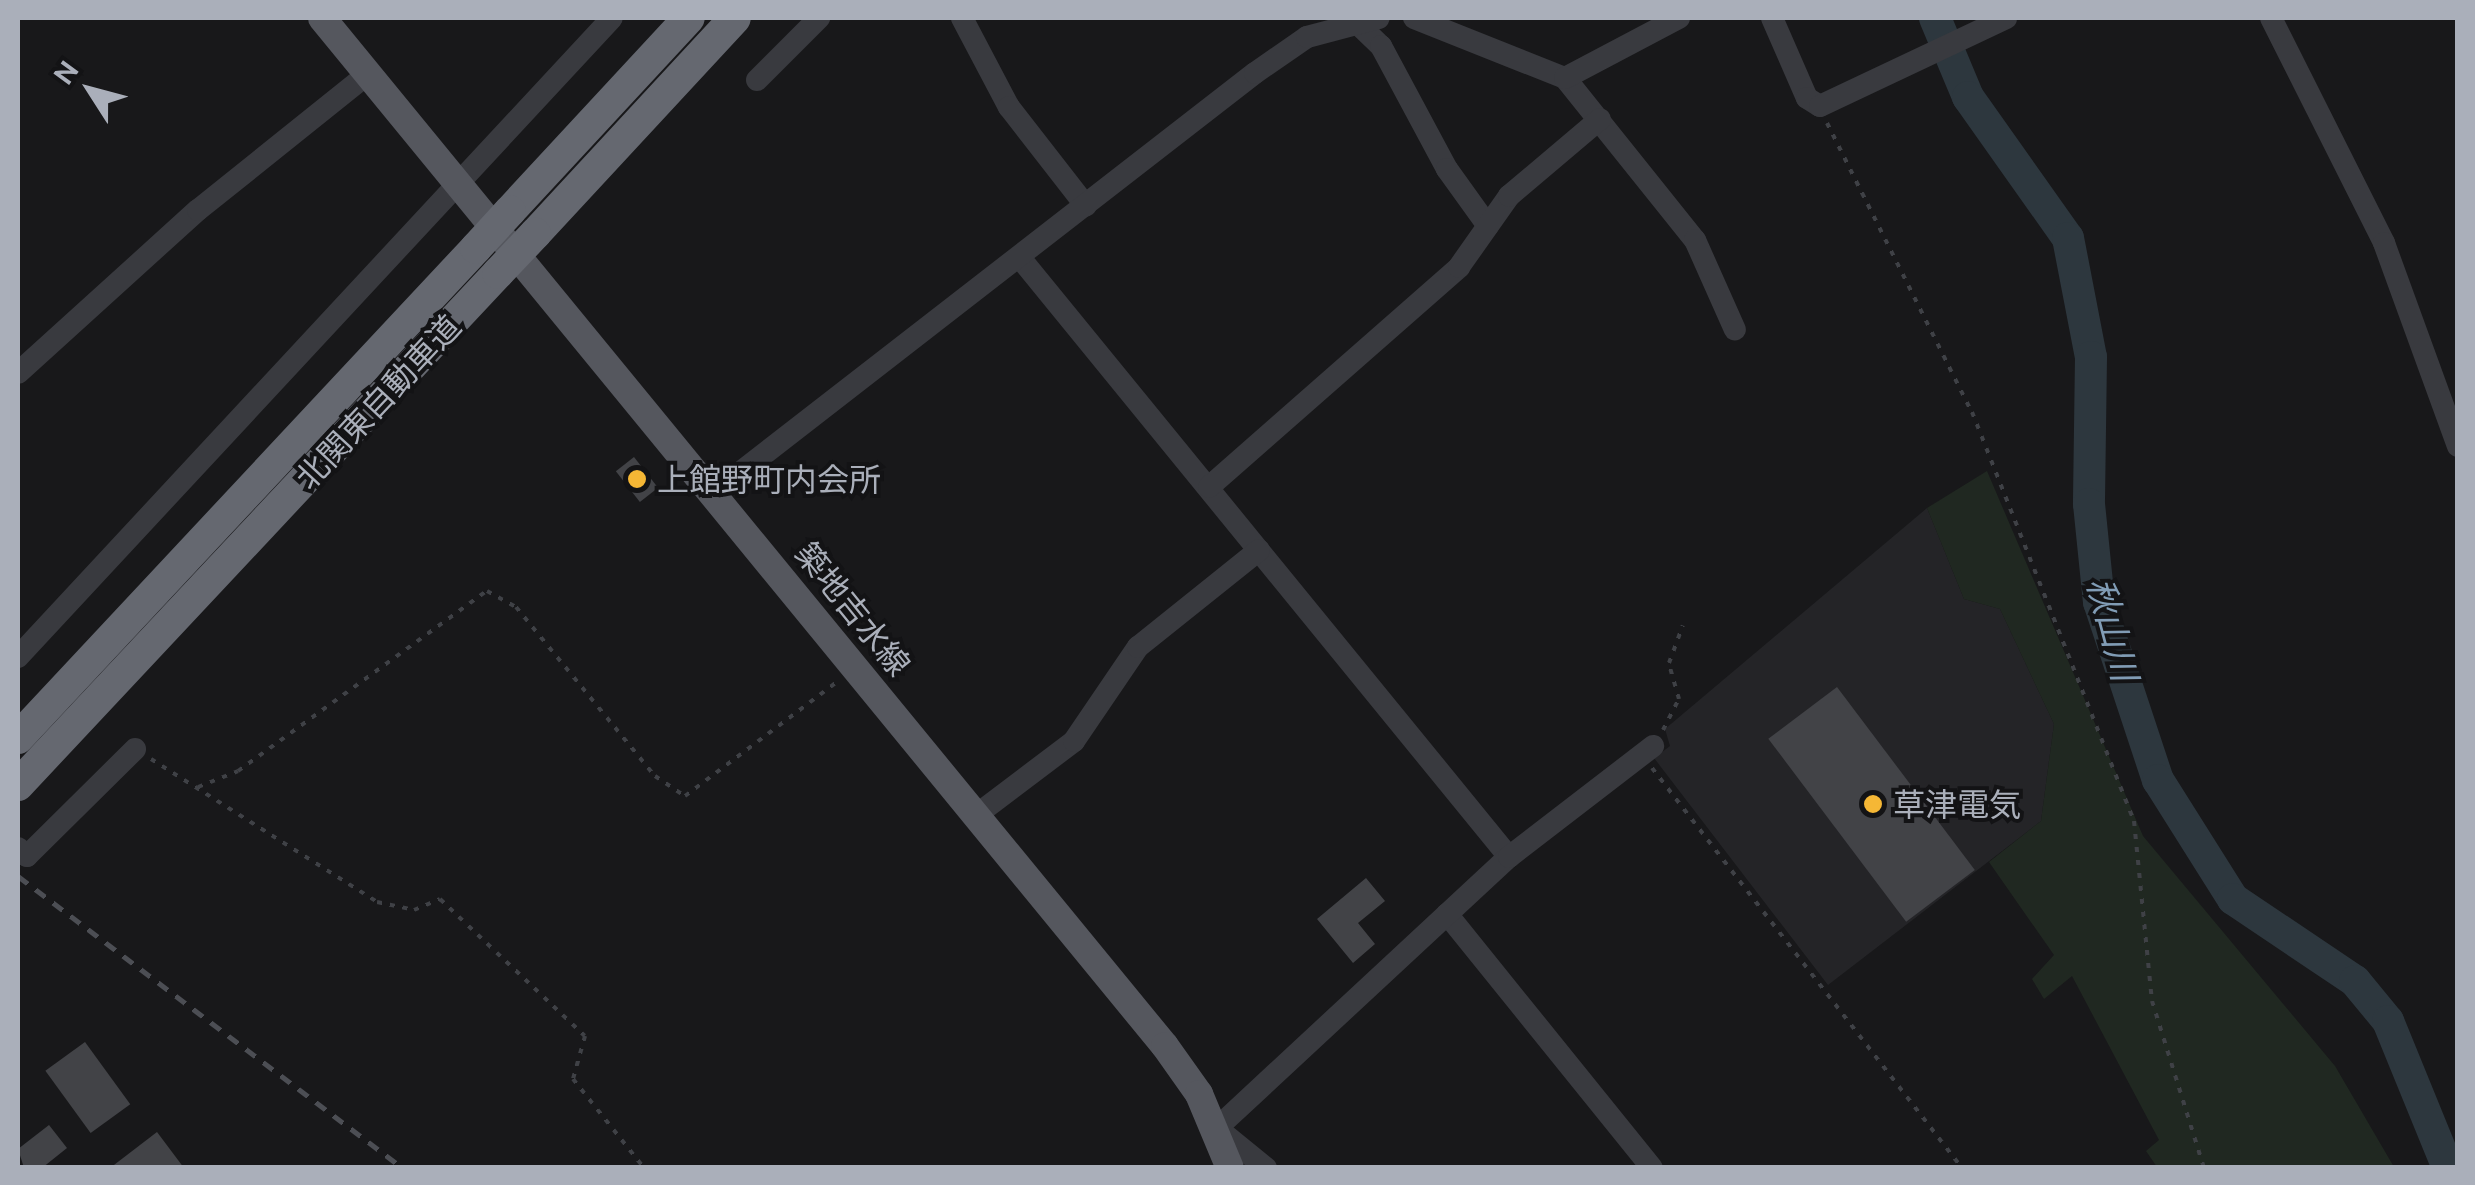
<!DOCTYPE html>
<html>
<head>
<meta charset="utf-8">
<style>
	body { margin:0 }
	#map { position:relative; width:2475px; height:1185px; overflow:hidden; background:#18181a; font-family:Ubuntu,"Noto Sans JP",sans-serif }
	div>[style] { position:absolute }
	.built>* { inset:0; background:#242427 }
	.green>* { inset:0; background:#202821 }
	.river>* { height:32px; margin:-16px; padding:0 16px; transform-origin:16px; border-radius:16px; background:#2d373e }
	.building>* { inset:0; background:#424347; transform-origin:0 0 }
	.path>* { height:4px; margin-top:-2px; transform-origin:0; background:repeating-linear-gradient(90deg,#3f4146 0 5px,transparent 0 13px) }
	.minor>* { height:22px; margin:-11px; padding:0 11px; transform-origin:11px; border-radius:11px; background:#393a3f }
	.major>* { height:28px; margin:-14px; padding:0 14px; transform-origin:14px; border-radius:14px; background:#55575e }
	.highway>* { height:32px; margin:-16px; padding:0 16px; transform-origin:16px; border-radius:16px; background:#656870 }
	.rail>* { height:5px; margin-top:-2.5px; transform-origin:0; background:repeating-linear-gradient(90deg,#4c4e54 0 12px,transparent 0 22px) }
	.highway-bridge>* { height:32px; margin:-16px; padding:0 16px; transform-origin:16px; border-radius:16px; background:#656870 }
	.dots>* { width:28px; height:28px; translate:-50% -50%; box-sizing:border-box; border:5px solid #131315; border-radius:50% }
	span { translate:-50% -50%; white-space:nowrap; text-align:center; line-height:1.15; -webkit-text-stroke:8px #131315; paint-order:stroke }
	.street-label { font-size:32px; color:#aaafba }
	.poi-label { font-size:32px; color:#aaafba }
	.left { translate:0 -50%; text-align:left }
	.water-label { font-size:35px; color:#819cb5; font-style:italic }
	.frame { position:absolute; inset:0; border:20px solid #aaafba; pointer-events:none }
	.north { position:absolute; left:40px; top:40px; width:100px; height:100px; -webkit-text-stroke:8px #131315; paint-order:stroke; rotate:306deg; font-size:28px; font-weight:700; line-height:40px; text-align:center; color:#aaafba }
	.north::after { content:''; display:block; margin:auto; width:35px; height:45px; background:#aaafba; clip-path:polygon(50% 0,100% 100%,50% 72%,0 100%) }
</style>
</head>
<body>
<div id="map">
	<div class="built">
		<i style="clip-path:polygon(1927px 508px,1964px 599px,2000px 609px,2054px 724px,2041px 821px,1828px 985px,1654px 758px,1670px 746px,1665px 729px)"></i>
	</div>
	<div class="green">
		<i style="clip-path:polygon(1987px 471px,2143px 836px,2335px 1066px,2394px 1167px,2157px 1167px,2146px 1151px,2159px 1140px,2072px 976px,2044px 999px,2032px 979px,2054px 955px,1989px 862px,2041px 821px,2054px 724px,2000px 609px,1964px 599px,1927px 508px)"></i>
	</div>
	<div class="river">
		<i style="left:1935px;top:18px;width:86px;rotate:67.3deg"></i>
		<i style="left:1968px;top:97px;width:173px;rotate:54.7deg"></i>
		<i style="left:2068px;top:238px;width:121px;rotate:79.1deg"></i>
		<i style="left:2091px;top:357px;width:147px;rotate:90.8deg"></i>
		<i style="left:2089px;top:504px;width:99px;rotate:84.2deg"></i>
		<i style="left:2099px;top:602px;width:188px;rotate:71.7deg"></i>
		<i style="left:2158px;top:780px;width:141px;rotate:57.8deg"></i>
		<i style="left:2233px;top:899px;width:147px;rotate:33.9deg"></i>
		<i style="left:2355px;top:981px;width:52px;rotate:50.5deg"></i>
		<i style="left:2388px;top:1021px;width:159px;rotate:67.8deg"></i>
	</div>
	<div class="building">
		<i style="left:634px;top:457px;width:39px;height:23px;rotate:52deg"></i>
		<i style="left:1837px;top:687px;width:229px;height:86px;rotate:53deg"></i>
		<i style="clip-path:polygon(1366px 878px,1385px 901px,1358px 923px,1375px 944px,1353px 963px,1317px 919px)"></i>
		<i style="left:85px;top:1042px;width:77px;height:49px;rotate:54deg"></i>
		<i style="clip-path:polygon(49px 1125px,67px 1148px,42px 1168px,24px 1168px,18px 1149px)"></i>
		<i style="clip-path:polygon(157px 1132px,184px 1168px,110px 1168px)"></i>
	</div>
	<div class="path">
		<i style="left:1827px;top:123px;width:323px;rotate:63.4deg"></i>
		<i style="left:1972px;top:412px;width:440px;rotate:68.4deg"></i>
		<i style="left:2134px;top:821px;width:181px;rotate:84.3deg"></i>
		<i style="left:2152px;top:1001px;width:175px;rotate:72.7deg"></i>
		<i style="left:1663px;top:730px;width:35px;rotate:-63deg"></i>
		<i style="left:1679px;top:699px;width:37px;rotate:-106deg"></i>
		<i style="left:1669px;top:663px;width:40px;rotate:-69.8deg"></i>
		<i style="left:151px;top:759px;width:267px;rotate:32.3deg"></i>
		<i style="left:377px;top:902px;width:38px;rotate:12deg"></i>
		<i style="left:414px;top:910px;width:28px;rotate:-23deg"></i>
		<i style="left:440px;top:899px;width:199px;rotate:43.4deg"></i>
		<i style="left:585px;top:1036px;width:45px;rotate:105.6deg"></i>
		<i style="left:573px;top:1079px;width:114px;rotate:51.4deg"></i>
		<i style="left:1652px;top:768px;width:506px;rotate:52.22deg"></i>
		<i style="left:198px;top:787px;width:43px;rotate:-21.8deg"></i>
		<i style="left:238px;top:771px;width:307px;rotate:-35.9deg"></i>
		<i style="left:487px;top:591px;width:33px;rotate:29deg"></i>
		<i style="left:516px;top:607px;width:219px;rotate:50.6deg"></i>
		<i style="left:655px;top:776px;width:36px;rotate:34deg"></i>
		<i style="left:685px;top:796px;width:190px;rotate:-36.9deg"></i>
		<i style="left:2456px;top:854px;width:2px;rotate:-27deg"></i>
	</div>
	<div class="minor">
		<i style="left:962px;top:18px;width:101px;rotate:62.2deg"></i>
		<i style="left:1009px;top:107px;width:125px;rotate:52.1deg"></i>
		<i style="left:1414px;top:18px;width:162px;rotate:21.7deg"></i>
		<i style="left:1565px;top:78px;width:208px;rotate:51.3deg"></i>
		<i style="left:1695px;top:240px;width:98px;rotate:66deg"></i>
		<i style="left:1772px;top:18px;width:87px;rotate:66.4deg"></i>
		<i style="left:1807px;top:98px;width:15px;rotate:32deg"></i>
		<i style="left:1820px;top:106px;width:206px;rotate:-25.3deg"></i>
		<i style="left:2271px;top:18px;width:252px;rotate:63.3deg"></i>
		<i style="left:2384px;top:243px;width:216px;rotate:70deg"></i>
		<i style="left:1356px;top:22px;width:35px;rotate:44deg"></i>
		<i style="left:1381px;top:46px;width:140px;rotate:61.8deg"></i>
		<i style="left:1447px;top:169px;width:70px;rotate:54.3deg"></i>
		<i style="left:1565px;top:78px;width:129px;rotate:-27.8deg"></i>
		<i style="left:757px;top:80px;width:88px;rotate:-45deg"></i>
		<i style="left:1021px;top:259px;width:772px;rotate:50.78deg"></i>
		<i style="left:18px;top:373px;width:243px;rotate:-42.2deg"></i>
		<i style="left:198px;top:210px;width:218px;rotate:-38.7deg"></i>
		<i style="left:1209px;top:487px;width:333px;rotate:-41.3deg"></i>
		<i style="left:1459px;top:267px;width:87px;rotate:-54.8deg"></i>
		<i style="left:1509px;top:196px;width:119px;rotate:-40.2deg"></i>
		<i style="left:715px;top:492px;width:683px;rotate:-37.81deg"></i>
		<i style="left:1255px;top:73px;width:63px;rotate:-34.7deg"></i>
		<i style="left:1307px;top:37px;width:74px;rotate:-14.8deg"></i>
		<i style="left:18px;top:657px;width:872px;rotate:-47.09deg"></i>
		<i style="left:975px;top:816px;width:124px;rotate:-37.1deg"></i>
		<i style="left:1074px;top:741px;width:114px;rotate:-55.8deg"></i>
		<i style="left:1138px;top:647px;width:155px;rotate:-38.7deg"></i>
		<i style="left:18px;top:848px;width:12px;rotate:42deg"></i>
		<i style="left:27px;top:856px;width:152px;rotate:-44.7deg"></i>
		<i style="left:1447px;top:914px;width:326px;rotate:51.1deg"></i>
		<i style="left:1266px;top:1168px;width:63px;rotate:-140.8deg"></i>
		<i style="left:1217px;top:1128px;width:398px;rotate:-42.9deg"></i>
		<i style="left:1509px;top:857px;width:182px;rotate:-37.6deg"></i>
	</div>
	<div class="major">
		<i style="left:322px;top:18px;width:1329px;rotate:50.65deg"></i>
		<i style="left:1165px;top:1046px;width:59px;rotate:54.7deg"></i>
		<i style="left:1199px;top:1094px;width:80px;rotate:67.3deg"></i>
	</div>
	<div class="highway">
		<i style="left:510px;top:211px;width:263px;rotate:-47.2deg"></i>
		<i style="left:535px;top:234px;width:294px;rotate:-47.2deg"></i>
		<i style="left:18px;top:738px;width:671px;rotate:-46.93deg"></i>
		<i style="left:18px;top:785px;width:702px;rotate:-46.85deg"></i>
	</div>
	<div class="rail">
		<i style="left:18px;top:876px;width:483px;rotate:37.2deg"></i>
	</div>
	<div class="highway-bridge">
		<i style="left:476px;top:248px;width:50px;rotate:-47.4deg"></i>
		<i style="left:498px;top:273px;width:54px;rotate:-46.5deg"></i>
	</div>
	<div class="dots">
		<i style="left:637px;top:479px;background:#f5b735"></i>
		<i style="left:1873px;top:804px;background:#f5b735"></i>
	</div>
	<div class="street-label">
		<span style="left:378px;top:402px;rotate:-47deg">北関東自動車道</span>
		<span style="left:853px;top:609px;rotate:51deg">築地吉水線</span>
	</div>
	<div class="poi-label">
		<span class="left" style="left:657px;top:479px">上館野町内会所</span>
		<span class="left" style="left:1893px;top:804px">草津電気</span>
	</div>
	<div class="water-label">
		<span style="left:2113px;top:629px;rotate:75deg">秋山川</span>
	</div>
	<div class="frame"></div>
	<div class="north">N</div>
</div>
</body>
</html>
